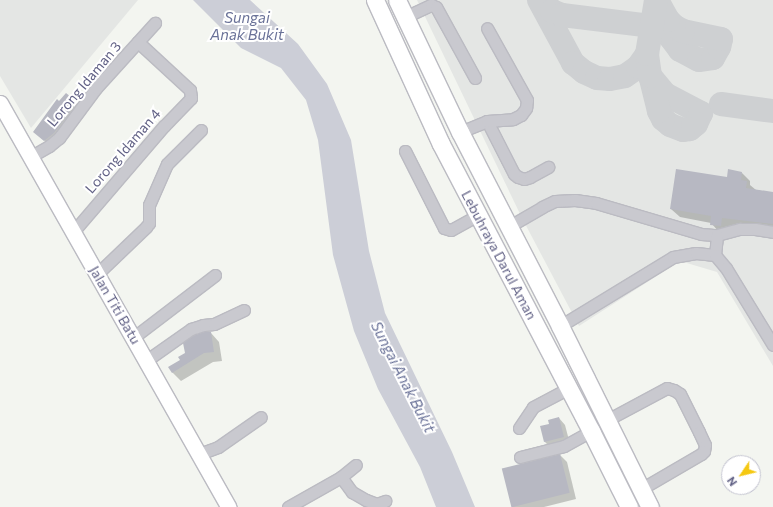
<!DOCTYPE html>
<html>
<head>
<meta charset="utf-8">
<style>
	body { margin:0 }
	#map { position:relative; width:773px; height:507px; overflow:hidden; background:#f3f5f0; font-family:Commissioner,sans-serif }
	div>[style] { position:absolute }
	.built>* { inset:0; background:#e4e6e4 }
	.water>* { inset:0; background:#ccced7 }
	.shadow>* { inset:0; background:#0003 }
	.taxiway>* { height:24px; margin:-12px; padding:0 12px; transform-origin:12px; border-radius:12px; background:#ced0d2 }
	.building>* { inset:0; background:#b7b8c2; transform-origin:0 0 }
	.roads { filter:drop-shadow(1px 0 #bbbbc2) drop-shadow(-1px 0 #bbbbc2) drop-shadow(0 1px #bbbbc2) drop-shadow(0 -1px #bbbbc2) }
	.minor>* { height:11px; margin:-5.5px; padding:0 5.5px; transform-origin:5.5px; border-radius:5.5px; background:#c9c9cf }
	.major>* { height:15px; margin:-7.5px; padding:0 7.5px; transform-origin:7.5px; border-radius:7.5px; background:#fff }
	.highway>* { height:17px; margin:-8.5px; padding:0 8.5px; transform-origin:8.5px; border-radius:8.5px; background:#fff }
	span { translate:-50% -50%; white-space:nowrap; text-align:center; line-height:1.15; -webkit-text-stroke:4px #fff; paint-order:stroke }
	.street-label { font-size:14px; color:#616185 }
	.water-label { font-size:15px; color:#6a7298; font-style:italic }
	.north { position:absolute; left:721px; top:455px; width:40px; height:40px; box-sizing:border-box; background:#fff; border:1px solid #c0c0ce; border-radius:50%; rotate:235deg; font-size:11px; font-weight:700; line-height:16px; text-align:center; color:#616185 }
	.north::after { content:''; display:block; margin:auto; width:14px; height:18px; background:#f5c811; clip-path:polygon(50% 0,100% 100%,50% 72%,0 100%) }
</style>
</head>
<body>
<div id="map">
	<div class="built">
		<i style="clip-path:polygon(0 0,138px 0,31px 128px,0 76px)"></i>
		<i style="clip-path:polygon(417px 0,773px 0,773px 366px,717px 272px,680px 261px,579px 326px,522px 218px)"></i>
	</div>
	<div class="water">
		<i style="clip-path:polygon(193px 0,250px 0,298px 44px,327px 84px,351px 140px,369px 251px,385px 313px,452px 452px,475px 507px,436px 507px,420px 467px,378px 389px,354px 331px,333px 255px,318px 140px,306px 100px,281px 68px,241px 48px)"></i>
	</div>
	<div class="shadow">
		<i style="clip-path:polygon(76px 102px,83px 109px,52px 146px,41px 138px)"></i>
		<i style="clip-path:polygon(742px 173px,750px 181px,750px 185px,756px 190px,773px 193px,773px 231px,720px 233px,711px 223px,680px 217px,671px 209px)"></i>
		<i style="clip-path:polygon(211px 333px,219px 342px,222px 361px,213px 362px,181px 381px,172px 372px,181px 361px)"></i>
		<i style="clip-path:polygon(559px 418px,565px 425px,570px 444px,551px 448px,545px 442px,541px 427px,550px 425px)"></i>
		<i style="clip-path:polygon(560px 455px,567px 462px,576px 499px,544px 507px,513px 507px,503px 470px)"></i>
	</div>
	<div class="taxiway">
		<i style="left:539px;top:0;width:72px;rotate:61.6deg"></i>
		<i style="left:573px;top:63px;width:14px;rotate:39deg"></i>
		<i style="left:584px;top:72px;width:14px;rotate:25deg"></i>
		<i style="left:597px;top:78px;width:13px;rotate:4deg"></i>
		<i style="left:610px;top:79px;width:15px;rotate:-11deg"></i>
		<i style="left:625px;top:76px;width:16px;rotate:-35deg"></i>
		<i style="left:638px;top:67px;width:16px;rotate:-55deg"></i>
		<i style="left:541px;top:0;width:16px;rotate:45deg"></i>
		<i style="left:552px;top:11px;width:11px;rotate:22deg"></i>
		<i style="left:562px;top:15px;width:91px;rotate:7deg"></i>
		<i style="left:652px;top:26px;width:15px;rotate:20deg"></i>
		<i style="left:657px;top:0;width:40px;rotate:69.8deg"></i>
		<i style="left:671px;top:38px;width:15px;rotate:53deg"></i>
		<i style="left:680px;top:50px;width:21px;rotate:28deg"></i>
		<i style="left:699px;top:60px;width:14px;rotate:-8deg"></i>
		<i style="left:713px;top:58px;width:13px;rotate:-61deg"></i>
		<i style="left:719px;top:47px;width:8px;rotate:-76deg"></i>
		<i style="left:721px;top:39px;width:39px;rotate:-168deg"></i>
		<i style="left:683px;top:31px;width:10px;rotate:-151deg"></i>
		<i style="left:674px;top:26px;width:8px;rotate:-135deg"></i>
		<i style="left:668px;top:20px;width:23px;rotate:-119deg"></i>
		<i style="left:650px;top:76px;width:23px;rotate:50deg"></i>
		<i style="left:665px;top:94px;width:41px;rotate:27.8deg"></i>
		<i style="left:701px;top:113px;width:12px;rotate:114deg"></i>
		<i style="left:696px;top:124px;width:8px;rotate:140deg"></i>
		<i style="left:690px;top:129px;width:7px;rotate:172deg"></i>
		<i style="left:683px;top:130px;width:14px;rotate:-159deg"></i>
		<i style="left:670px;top:125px;width:9px;rotate:-139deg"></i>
		<i style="left:663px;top:119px;width:9px;rotate:-117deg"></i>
		<i style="left:659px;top:111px;width:36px;rotate:-104deg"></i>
		<i style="left:650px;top:76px;width:22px;rotate:-98deg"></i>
		<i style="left:647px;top:54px;width:55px;rotate:-80.5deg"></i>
		<i style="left:721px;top:104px;width:52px;rotate:7.7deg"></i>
	</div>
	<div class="building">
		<i style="clip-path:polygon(66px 93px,77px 102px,54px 133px,44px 141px,33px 132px,57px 99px,59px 101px)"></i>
		<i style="clip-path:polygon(676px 169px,727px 177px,728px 169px,742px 172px,741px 180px,747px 181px,746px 188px,773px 192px,773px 224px,722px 218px,721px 226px,710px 225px,711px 216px,670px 209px)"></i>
		<i style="clip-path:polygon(204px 332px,211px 332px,214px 352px,204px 353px,172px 373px,168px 367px,180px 360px,178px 357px,185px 353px,183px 343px,194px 335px)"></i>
		<i style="clip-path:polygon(559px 417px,564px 437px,544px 442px,540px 426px,549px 424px,548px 420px)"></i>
		<i style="left:560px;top:454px;width:40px;height:60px;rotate:76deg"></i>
	</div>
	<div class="roads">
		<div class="minor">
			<i style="left:405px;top:17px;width:29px;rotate:-25deg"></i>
			<i style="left:431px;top:5px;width:5px;rotate:22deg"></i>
			<i style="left:436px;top:7px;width:81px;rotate:61.2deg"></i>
			<i style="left:487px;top:121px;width:59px;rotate:63deg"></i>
			<i style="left:514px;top:174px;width:5px;rotate:37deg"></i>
			<i style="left:518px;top:177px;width:6px;rotate:18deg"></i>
			<i style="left:524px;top:179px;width:6px;rotate:-18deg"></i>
			<i style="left:530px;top:177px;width:21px;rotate:-29deg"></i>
			<i style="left:460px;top:132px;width:29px;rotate:-22deg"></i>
			<i style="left:487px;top:121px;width:26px;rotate:-4deg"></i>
			<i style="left:513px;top:119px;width:9px;rotate:-27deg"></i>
			<i style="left:521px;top:115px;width:9px;rotate:-54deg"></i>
			<i style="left:526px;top:108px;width:8px;rotate:-83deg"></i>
			<i style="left:527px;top:100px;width:82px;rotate:-119.1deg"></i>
			<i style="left:405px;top:151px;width:86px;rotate:63.1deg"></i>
			<i style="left:444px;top:228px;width:7px;rotate:16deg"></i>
			<i style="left:451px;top:230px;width:31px;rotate:-29deg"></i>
			<i style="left:30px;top:157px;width:22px;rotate:-30deg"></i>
			<i style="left:49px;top:146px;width:13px;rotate:-39deg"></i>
			<i style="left:59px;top:138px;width:62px;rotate:-53.5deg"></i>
			<i style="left:96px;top:88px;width:88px;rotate:-47.8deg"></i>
			<i style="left:508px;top:227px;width:39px;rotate:-30deg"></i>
			<i style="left:542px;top:207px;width:14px;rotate:-25deg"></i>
			<i style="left:555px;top:201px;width:20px;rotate:-3deg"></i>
			<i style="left:575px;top:200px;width:21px;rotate:8deg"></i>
			<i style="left:596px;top:203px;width:109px;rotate:16.4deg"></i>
			<i style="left:701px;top:234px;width:16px;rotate:4deg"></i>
			<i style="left:717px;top:235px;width:24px;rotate:-15deg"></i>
			<i style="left:740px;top:229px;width:15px"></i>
			<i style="left:755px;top:229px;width:18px;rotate:9deg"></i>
			<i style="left:73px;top:232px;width:140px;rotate:-49.4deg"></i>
			<i style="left:164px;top:126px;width:39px;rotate:-46deg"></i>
			<i style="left:191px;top:98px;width:8px;rotate:-97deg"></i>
			<i style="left:190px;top:90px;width:71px;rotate:-137.3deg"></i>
			<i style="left:715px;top:255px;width:20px;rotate:-84deg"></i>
			<i style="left:97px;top:274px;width:68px;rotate:-43.8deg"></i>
			<i style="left:146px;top:227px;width:5px;rotate:-53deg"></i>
			<i style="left:149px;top:223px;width:18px;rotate:-90deg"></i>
			<i style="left:149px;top:205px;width:45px;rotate:-66.3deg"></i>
			<i style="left:167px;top:164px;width:48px;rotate:-45deg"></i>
			<i style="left:560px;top:326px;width:132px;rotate:-31.4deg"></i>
			<i style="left:673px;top:257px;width:23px;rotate:-10deg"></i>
			<i style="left:696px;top:253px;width:19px;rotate:6deg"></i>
			<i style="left:715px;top:255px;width:17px;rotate:50deg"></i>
			<i style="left:726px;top:268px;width:90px;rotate:58.6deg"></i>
			<i style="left:134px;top:337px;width:102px;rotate:-37.4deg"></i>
			<i style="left:147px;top:360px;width:54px;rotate:-35.2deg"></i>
			<i style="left:191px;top:329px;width:13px;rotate:-18deg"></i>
			<i style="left:203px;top:325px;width:11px;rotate:-5deg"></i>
			<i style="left:214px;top:324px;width:33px;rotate:-25deg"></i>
			<i style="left:607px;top:420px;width:68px;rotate:-28.1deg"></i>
			<i style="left:667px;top:388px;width:7px;rotate:16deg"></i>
			<i style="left:674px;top:390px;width:7px;rotate:34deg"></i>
			<i style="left:680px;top:394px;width:42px;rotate:63.4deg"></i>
			<i style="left:699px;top:432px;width:14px;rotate:65deg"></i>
			<i style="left:705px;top:445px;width:6px;rotate:99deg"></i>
			<i style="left:704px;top:451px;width:4px;rotate:135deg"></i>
			<i style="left:701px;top:454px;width:69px;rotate:149.7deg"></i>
			<i style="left:519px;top:428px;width:25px;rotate:-56deg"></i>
			<i style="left:533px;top:407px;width:41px;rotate:-27.8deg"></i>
			<i style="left:199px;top:454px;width:20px;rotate:-20deg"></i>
			<i style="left:218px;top:447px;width:52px;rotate:-34.9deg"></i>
			<i style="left:520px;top:457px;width:45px;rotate:-14deg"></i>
			<i style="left:564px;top:446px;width:31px;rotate:-29deg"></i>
			<i style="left:341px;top:477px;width:19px;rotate:54deg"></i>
			<i style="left:352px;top:492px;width:16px;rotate:30deg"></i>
			<i style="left:366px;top:500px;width:12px;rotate:20deg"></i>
			<i style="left:377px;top:504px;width:9px;rotate:-21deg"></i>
			<i style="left:288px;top:507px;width:61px;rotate:-29.5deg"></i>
			<i style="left:341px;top:477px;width:19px;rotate:-39deg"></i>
		</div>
		<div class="major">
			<i style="left:0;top:103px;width:464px;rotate:60.5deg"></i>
		</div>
		<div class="highway">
			<i style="left:375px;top:0;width:158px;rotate:65.4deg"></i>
			<i style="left:441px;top:144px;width:324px;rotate:62.4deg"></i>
			<i style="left:591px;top:431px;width:85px;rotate:63.4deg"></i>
			<i style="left:397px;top:0;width:146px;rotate:64.5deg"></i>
			<i style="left:460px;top:132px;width:218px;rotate:62.7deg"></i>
			<i style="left:560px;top:326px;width:202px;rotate:63.6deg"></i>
		</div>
	</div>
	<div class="street-label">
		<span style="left:84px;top:84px;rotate:-50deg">Lorong Idaman 3</span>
		<span style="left:123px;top:151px;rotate:-49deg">Lorong Idaman 4</span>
		<span style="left:499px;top:255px;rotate:62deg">Lebuhraya Darul Aman</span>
		<span style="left:115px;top:305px;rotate:60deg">Jalan Titi Batu</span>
	</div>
	<div class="water-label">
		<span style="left:247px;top:26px">Sungai<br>Anak Bukit</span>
		<span style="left:403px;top:377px;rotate:63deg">Sungai Anak Bukit</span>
	</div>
	<div class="north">N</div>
</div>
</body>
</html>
